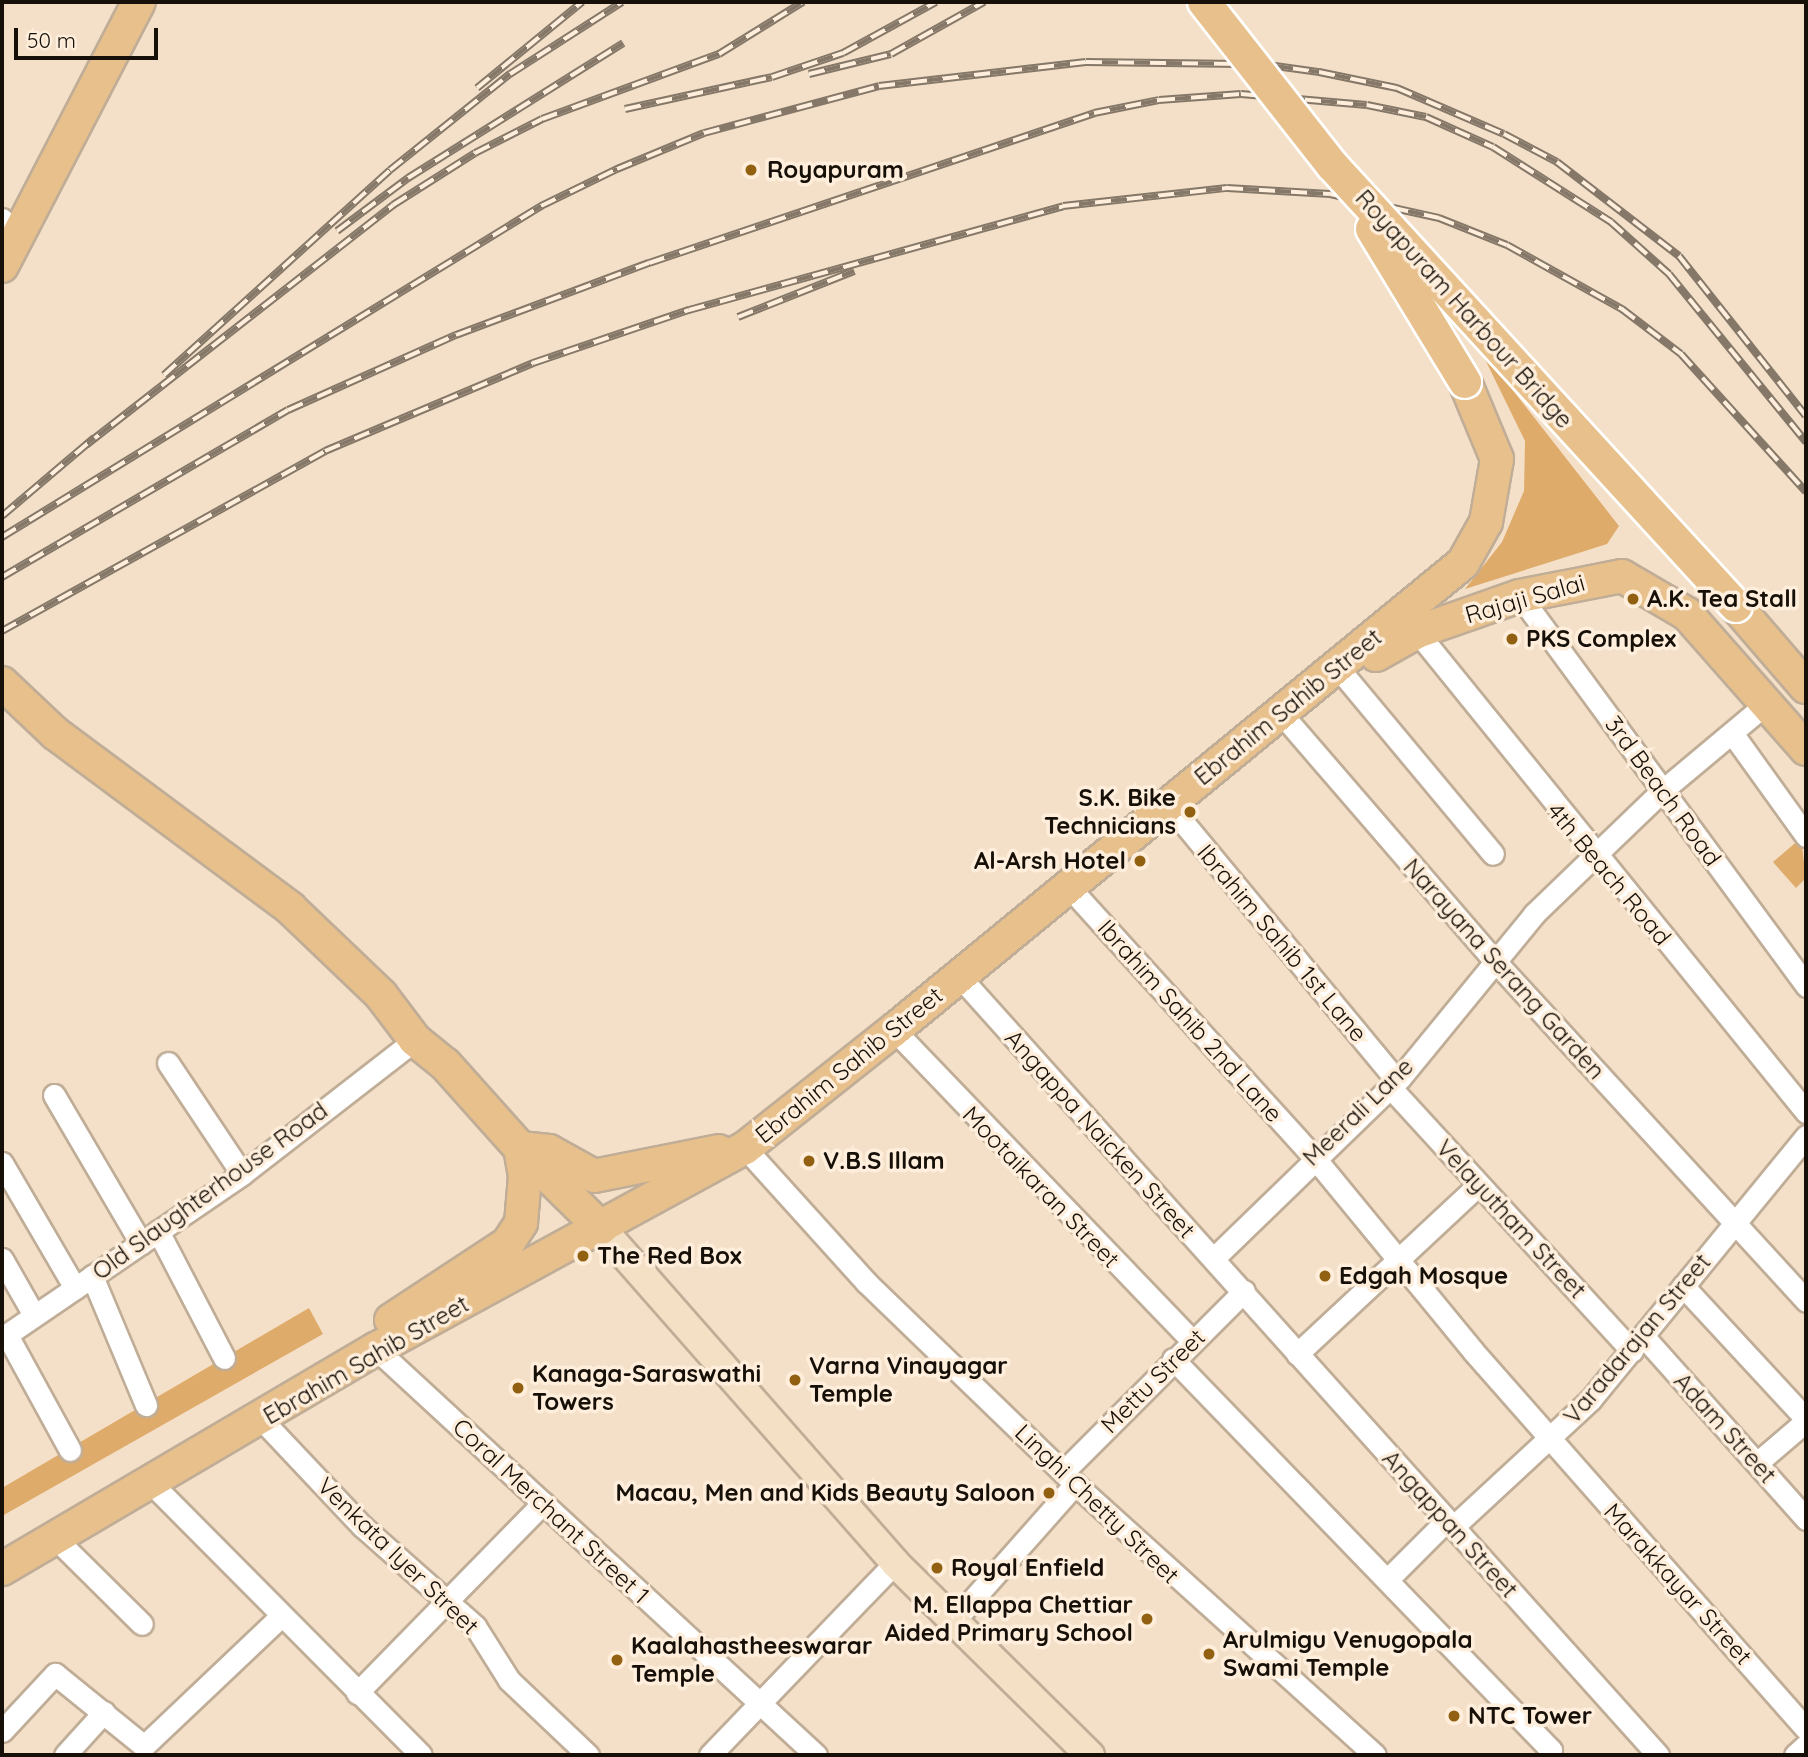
<!DOCTYPE html>
<html>
<head>
<meta charset="utf-8">
<style>
	body { margin:0 }
	#map { position:relative; width:1808px; height:1757px; overflow:hidden; background:#f4e0c8; font-family:Quicksand,sans-serif }
	div>[style] { position:absolute }
	.green>* { inset:0; background:#deab6b }
	.roads { filter:drop-shadow(2px 0 #c0ad97) drop-shadow(-2px 0 #c0ad97) drop-shadow(0 2px #c0ad97) drop-shadow(0 -2px #c0ad97) }
	.street>* { height:21px; margin:-10.5px; padding:0 10.5px; transform-origin:10.5px; border-radius:10.5px; background:#fff }
	.secondary>* { height:28px; margin:-14px; padding:0 14px; transform-origin:14px; border-radius:14px; background:#f3e0c5 }
	.primary>* { height:32px; margin:-16px; padding:0 16px; transform-origin:16px; border-radius:16px; background:#e7c08c }
	.rail>* { height:8px; margin-top:-4px; transform-origin:0; background:repeating-linear-gradient(90deg,#feeedb 0 16px,#857868 0 32px); box-sizing:border-box; border-block:2px solid #857868 }
	.bridges { filter:drop-shadow(2px 0 #fff) drop-shadow(-2px 0 #fff) drop-shadow(0 2px #fff) drop-shadow(0 -2px #fff) }
	.primary-bridge>* { height:32px; margin:-16px; padding:0 16px; transform-origin:16px; border-radius:16px; background:#e7c08c }
	.dots>* { width:19px; height:19px; translate:-50% -50%; box-sizing:border-box; border:4px solid #feeedb; border-radius:50% }
	span { translate:-50% -50%; white-space:nowrap; text-align:center; line-height:1.15; -webkit-text-stroke:7px #feeedb; paint-order:stroke }
	.poi-label { font-size:24px; color:#171008; font-weight:700 }
	.left { translate:0 -50%; text-align:left }
	.right { translate:-100% -50%; text-align:right }
	.street-label { font-size:24px; color:#171008 }
	.frame { position:absolute; inset:0; border:4px solid #171008; pointer-events:none }
	.scale { position:absolute; left:14px; top:28px; width:144px; height:32px; box-sizing:border-box; border:4px solid #171008; border-top:0; padding-left:9px; font-size:21px; line-height:24px; white-space:nowrap; color:#171008; -webkit-text-stroke:5px #feeedb; paint-order:stroke }
</style>
</head>
<body>
<div id="map">
	<div class="green">
		<i style="clip-path:polygon(1479px 347px,1619px 526px,1607px 544px,1465px 589px,1502px 542px,1524px 491px,1525px 441px)"></i>
		<i style="clip-path:polygon(1801px 838px,1806px 878px,1796px 888px,1773px 862px)"></i>
		<i style="clip-path:polygon(309px 1308px,323px 1334px,2px 1516px,2px 1488px)"></i>
	</div>
	<div class="roads">
		<div class="street">
			<i style="left:2px;top:219px;width:24px;rotate:48deg"></i>
			<i style="left:1520px;top:596px;width:484px;rotate:53.7deg"></i>
			<i style="left:1417px;top:632px;width:618px;rotate:50.98deg"></i>
			<i style="left:1343px;top:674px;width:234px;rotate:50.2deg"></i>
			<i style="left:1279px;top:711px;width:328px;rotate:49.2deg"></i>
			<i style="left:1493px;top:959px;width:464px;rotate:47.5deg"></i>
			<i style="left:1732px;top:733px;width:127px;rotate:54.3deg"></i>
			<i style="left:1168px;top:804px;width:359px;rotate:50.4deg"></i>
			<i style="left:1068px;top:886px;width:365px;rotate:47.8deg"></i>
			<i style="left:1313px;top:1156px;width:252px;rotate:50.6deg"></i>
			<i style="left:1473px;top:1351px;width:504px;rotate:48.62deg"></i>
			<i style="left:959px;top:976px;width:1047px;rotate:48.1deg"></i>
			<i style="left:894px;top:1030px;width:431px;rotate:46.2deg"></i>
			<i style="left:168px;top:1063px;width:133px;rotate:56.3deg"></i>
			<i style="left:1390px;top:1087px;width:358px;rotate:47.5deg"></i>
			<i style="left:54px;top:1095px;width:172px;rotate:59.6deg"></i>
			<i style="left:745px;top:1148px;width:181px;rotate:47.9deg"></i>
			<i style="left:866px;top:1282px;width:291px;rotate:44deg"></i>
			<i style="left:1075px;top:1484px;width:404px;rotate:42.1deg"></i>
			<i style="left:2px;top:1163px;width:145px;rotate:59.7deg"></i>
			<i style="left:158px;top:1231px;width:143px;rotate:62.5deg"></i>
			<i style="left:1214px;top:1258px;width:259px;rotate:-44.1deg"></i>
			<i style="left:1400px;top:1078px;width:212px;rotate:-50.7deg"></i>
			<i style="left:1534px;top:914px;width:179px;rotate:-43.9deg"></i>
			<i style="left:1663px;top:790px;width:134px;rotate:-39.9deg"></i>
			<i style="left:2px;top:1259px;width:64px;rotate:60.3deg"></i>
			<i style="left:92px;top:1276px;width:140px;rotate:67.3deg"></i>
			<i style="left:1683px;top:1286px;width:181px;rotate:47.2deg"></i>
			<i style="left:7px;top:1335px;width:131px;rotate:61.3deg"></i>
			<i style="left:1644px;top:1337px;width:244px;rotate:48.3deg"></i>
			<i style="left:2px;top:1338px;width:291px;rotate:-34.3deg"></i>
			<i style="left:242px;top:1174px;width:219px;rotate:-37.8deg"></i>
			<i style="left:376px;top:1349px;width:599px;rotate:42.7deg"></i>
			<i style="left:1297px;top:1354px;width:248px;rotate:-43deg"></i>
			<i style="left:1173px;top:1359px;width:544px;rotate:45.97deg"></i>
			<i style="left:262px;top:1420px;width:146px;rotate:46.7deg"></i>
			<i style="left:362px;top:1526px;width:151px;rotate:41.5deg"></i>
			<i style="left:475px;top:1626px;width:64px;rotate:57.8deg"></i>
			<i style="left:509px;top:1680px;width:109px;rotate:43.5deg"></i>
			<i style="left:1757px;top:1463px;width:65px;rotate:-40.6deg"></i>
			<i style="left:1063px;top:1472px;width:256px;rotate:-45deg"></i>
			<i style="left:153px;top:1485px;width:380px;rotate:45.2deg"></i>
			<i style="left:1453px;top:1527px;width:188px;rotate:-42.8deg"></i>
			<i style="left:1591px;top:1399px;width:340px;rotate:-50.7deg"></i>
			<i style="left:55px;top:1538px;width:122px;rotate:44.7deg"></i>
			<i style="left:1388px;top:1579px;width:83px;rotate:-45deg"></i>
			<i style="left:952px;top:1623px;width:186px;rotate:-48.5deg"></i>
			<i style="left:357px;top:1693px;width:266px;rotate:-45.6deg"></i>
			<i style="left:2px;top:1731px;width:78px;rotate:-47.1deg"></i>
			<i style="left:55px;top:1674px;width:114px;rotate:39deg"></i>
			<i style="left:144px;top:1746px;width:187px;rotate:-43.5deg"></i>
			<i style="left:65px;top:1755px;width:58px;rotate:-47.8deg"></i>
			<i style="left:710px;top:1755px;width:267px;rotate:-46.1deg"></i>
			<i style="left:1795px;top:1755px;width:15px;rotate:-42deg"></i>
		</div>
		<div class="secondary">
			<i style="left:601px;top:1228px;width:446px;rotate:48.7deg"></i>
			<i style="left:895px;top:1563px;width:274px;rotate:44.6deg"></i>
		</div>
		<div class="primary">
			<i style="left:2px;top:266px;width:297px;rotate:-62.6deg"></i>
			<i style="left:1736px;top:606px;width:107px;rotate:49.2deg"></i>
			<i style="left:1376px;top:655px;width:47px;rotate:-29.3deg"></i>
			<i style="left:1417px;top:632px;width:109px;rotate:-19.3deg"></i>
			<i style="left:1520px;top:596px;width:104px;rotate:-11.1deg"></i>
			<i style="left:1622px;top:576px;width:75px;rotate:30.3deg"></i>
			<i style="left:1687px;top:614px;width:180px;rotate:48.6deg"></i>
			<i style="left:2px;top:683px;width:74px;rotate:43.4deg"></i>
			<i style="left:56px;top:734px;width:292px;rotate:36.6deg"></i>
			<i style="left:290px;top:908px;width:126px;rotate:43.7deg"></i>
			<i style="left:381px;top:995px;width:56px;rotate:52.9deg"></i>
			<i style="left:415px;top:1040px;width:38px;rotate:39deg"></i>
			<i style="left:445px;top:1064px;width:113px;rotate:48.2deg"></i>
			<i style="left:520px;top:1148px;width:29px;rotate:6deg"></i>
			<i style="left:549px;top:1151px;width:51px;rotate:29.1deg"></i>
			<i style="left:594px;top:1176px;width:127px;rotate:-11.3deg"></i>
			<i style="left:520px;top:1148px;width:114px;rotate:44.6deg"></i>
			<i style="left:391px;top:1320px;width:140px;rotate:-33.3deg"></i>
			<i style="left:508px;top:1243px;width:24px;rotate:-57deg"></i>
			<i style="left:521px;top:1223px;width:47px;rotate:-85.1deg"></i>
			<i style="left:525px;top:1176px;width:28px;rotate:-100deg"></i>
			<i style="left:2px;top:1569px;width:434px;rotate:-30.5deg"></i>
			<i style="left:376px;top:1349px;width:420px;rotate:-28.6deg"></i>
			<i style="left:745px;top:1148px;width:190px;rotate:-38.4deg"></i>
			<i style="left:894px;top:1030px;width:736px;rotate:-39.38deg"></i>
			<i style="left:1463px;top:563px;width:47px;rotate:-60.7deg"></i>
			<i style="left:1486px;top:522px;width:64px;rotate:-80.1deg"></i>
			<i style="left:1497px;top:459px;width:83px;rotate:-112.6deg"></i>
		</div>
	</div>
	<div class="rail">
		<i style="left:809px;top:74px;width:84px;rotate:-13.7deg"></i>
		<i style="left:891px;top:54px;width:107px;rotate:-29.2deg"></i>
		<i style="left:477px;top:88px;width:136px;rotate:-39.3deg"></i>
		<i style="left:625px;top:109px;width:150px;rotate:-12.3deg"></i>
		<i style="left:772px;top:77px;width:75px;rotate:-18.7deg"></i>
		<i style="left:843px;top:53px;width:106px;rotate:-28.7deg"></i>
		<i style="left:337px;top:231px;width:89px;rotate:-36.7deg"></i>
		<i style="left:408px;top:178px;width:254px;rotate:-32.1deg"></i>
		<i style="left:738px;top:317px;width:125px;rotate:-21.6deg"></i>
		<i style="left:164px;top:375px;width:305px;rotate:-42.2deg"></i>
		<i style="left:390px;top:170px;width:154px;rotate:-38.7deg"></i>
		<i style="left:510px;top:74px;width:133px;rotate:-32.7deg"></i>
		<i style="left:86px;top:445px;width:390px;rotate:-38deg"></i>
		<i style="left:393px;top:205px;width:97px;rotate:-32.4deg"></i>
		<i style="left:475px;top:153px;width:75px;rotate:-26.9deg"></i>
		<i style="left:542px;top:119px;width:189px;rotate:-20.2deg"></i>
		<i style="left:719px;top:54px;width:99px;rotate:-31.8deg"></i>
		<i style="left:2px;top:516px;width:121px;rotate:-40.3deg"></i>
		<i style="left:2px;top:537px;width:633px;rotate:-31.55deg"></i>
		<i style="left:541px;top:206px;width:85px;rotate:-26deg"></i>
		<i style="left:617px;top:169px;width:94px;rotate:-22.5deg"></i>
		<i style="left:704px;top:133px;width:181px;rotate:-15deg"></i>
		<i style="left:879px;top:86px;width:208px;rotate:-6.6deg"></i>
		<i style="left:1086px;top:62px;width:175px;rotate:0.7deg"></i>
		<i style="left:1261px;top:64px;width:59px;rotate:7.9deg"></i>
		<i style="left:1319px;top:72px;width:80px;rotate:11.6deg"></i>
		<i style="left:1397px;top:88px;width:116px;rotate:23.3deg"></i>
		<i style="left:1504px;top:134px;width:60px;rotate:27.8deg"></i>
		<i style="left:1557px;top:162px;width:154px;rotate:37.6deg"></i>
		<i style="left:1679px;top:256px;width:204px;rotate:51.6deg"></i>
		<i style="left:2px;top:577px;width:331px;rotate:-30.3deg"></i>
		<i style="left:288px;top:410px;width:184px;rotate:-24.1deg"></i>
		<i style="left:456px;top:335px;width:206px;rotate:-20.5deg"></i>
		<i style="left:649px;top:263px;width:470px;rotate:-18.6deg"></i>
		<i style="left:1094px;top:113px;width:66px;rotate:-11.3deg"></i>
		<i style="left:1159px;top:100px;width:82px;rotate:-4.2deg"></i>
		<i style="left:1241px;top:94px;width:126px;rotate:5deg"></i>
		<i style="left:1367px;top:105px;width:60px;rotate:11.5deg"></i>
		<i style="left:1426px;top:117px;width:73px;rotate:24.1deg"></i>
		<i style="left:1493px;top:147px;width:140px;rotate:32.4deg"></i>
		<i style="left:1611px;top:222px;width:78px;rotate:41.9deg"></i>
		<i style="left:1669px;top:274px;width:217px;rotate:50.8deg"></i>
		<i style="left:2px;top:631px;width:370px;rotate:-29.1deg"></i>
		<i style="left:325px;top:451px;width:226px;rotate:-22.9deg"></i>
		<i style="left:533px;top:363px;width:165px;rotate:-18.8deg"></i>
		<i style="left:689px;top:310px;width:388px;rotate:-15.5deg"></i>
		<i style="left:1063px;top:206px;width:165px;rotate:-6.3deg"></i>
		<i style="left:1227px;top:188px;width:103px;rotate:3.3deg"></i>
		<i style="left:1330px;top:194px;width:112px;rotate:12.4deg"></i>
		<i style="left:1439px;top:218px;width:73px;rotate:21.7deg"></i>
		<i style="left:1507px;top:245px;width:132px;rotate:29.1deg"></i>
		<i style="left:1622px;top:309px;width:74px;rotate:37.3deg"></i>
		<i style="left:1681px;top:354px;width:186px;rotate:47.8deg"></i>
	</div>
	<div class="bridges">
		<div class="primary-bridge">
			<i style="left:1204px;top:2px;width:207px;rotate:51.9deg"></i>
			<i style="left:1332px;top:165px;width:598px;rotate:47.51deg"></i>
			<i style="left:1372px;top:229px;width:179px;rotate:58.7deg"></i>
		</div>
	</div>
	<div class="dots">
		<i style="left:751px;top:170px;background:#926011"></i>
		<i style="left:1633px;top:599px;background:#926011"></i>
		<i style="left:1512px;top:639px;background:#926011"></i>
		<i style="left:1190px;top:812px;background:#926011"></i>
		<i style="left:1140px;top:861px;background:#926011"></i>
		<i style="left:809px;top:1161px;background:#926011"></i>
		<i style="left:583px;top:1256px;background:#926011"></i>
		<i style="left:1325px;top:1276px;background:#926011"></i>
		<i style="left:795px;top:1380px;background:#926011"></i>
		<i style="left:518px;top:1388px;background:#926011"></i>
		<i style="left:1049px;top:1493px;background:#926011"></i>
		<i style="left:937px;top:1568px;background:#926011"></i>
		<i style="left:1147px;top:1619px;background:#926011"></i>
		<i style="left:1209px;top:1654px;background:#926011"></i>
		<i style="left:617px;top:1660px;background:#926011"></i>
		<i style="left:1454px;top:1716px;background:#926011"></i>
	</div>
	<div class="poi-label">
		<span class="left" style="left:767px;top:170px">Royapuram</span>
		<span class="left" style="left:1647px;top:599px">A.K. Tea Stall</span>
		<span class="left" style="left:1526px;top:639px">PKS Complex</span>
		<span class="right" style="left:1176px;top:812px">S.K. Bike<br>Technicians</span>
		<span class="right" style="left:1126px;top:861px">Al-Arsh Hotel</span>
		<span class="left" style="left:823px;top:1161px">V.B.S Illam</span>
		<span class="left" style="left:597px;top:1256px">The Red Box</span>
		<span class="left" style="left:1339px;top:1276px">Edgah Mosque</span>
		<span class="left" style="left:809px;top:1380px">Varna Vinayagar<br>Temple</span>
		<span class="left" style="left:532px;top:1388px">Kanaga-Saraswathi<br>Towers</span>
		<span class="right" style="left:1035px;top:1493px">Macau, Men and Kids Beauty Saloon</span>
		<span class="left" style="left:951px;top:1568px">Royal Enfield</span>
		<span class="right" style="left:1133px;top:1619px">M. Ellappa Chettiar<br>Aided Primary School</span>
		<span class="left" style="left:1223px;top:1654px">Arulmigu Venugopala<br>Swami Temple</span>
		<span class="left" style="left:631px;top:1660px">Kaalahastheeswarar<br>Temple</span>
		<span class="left" style="left:1468px;top:1716px">NTC Tower</span>
	</div>
	<div class="street-label">
		<span style="left:1464px;top:309px;rotate:48deg">Royapuram Harbour Bridge</span>
		<span style="left:1525px;top:599px;rotate:-16deg">Rajaji Salai</span>
		<span style="left:1288px;top:707px;rotate:-39deg">Ebrahim Sahib Street</span>
		<span style="left:1663px;top:791px;rotate:54deg">3rd Beach Road</span>
		<span style="left:1609px;top:874px;rotate:50deg">4th Beach Road</span>
		<span style="left:1282px;top:943px;rotate:50deg">Ibrahim Sahib 1st Lane</span>
		<span style="left:1504px;top:969px;rotate:48deg">Narayana Serang Garden</span>
		<span style="left:1190px;top:1021px;rotate:48deg">Ibrahim Sahib 2nd Lane</span>
		<span style="left:849px;top:1065px;rotate:-39deg">Ebrahim Sahib Street</span>
		<span style="left:1358px;top:1112px;rotate:-44deg">Meerali Lane</span>
		<span style="left:1100px;top:1134px;rotate:48deg">Angappa Naicken Street</span>
		<span style="left:1041px;top:1187px;rotate:46deg">Mootaikaran Street</span>
		<span style="left:210px;top:1191px;rotate:-36deg">Old Slaughterhouse Road</span>
		<span style="left:1511px;top:1219px;rotate:47deg">Velayutham Street</span>
		<span style="left:1637px;top:1339px;rotate:-50deg">Varadarajan Street</span>
		<span style="left:366px;top:1360px;rotate:-30deg">Ebrahim Sahib Street</span>
		<span style="left:1153px;top:1381px;rotate:-45deg">Mettu Street</span>
		<span style="left:1725px;top:1428px;rotate:48deg">Adam Street</span>
		<span style="left:1097px;top:1504px;rotate:44deg">Linghi Chetty Street</span>
		<span style="left:551px;top:1511px;rotate:43deg">Coral Merchant Street 1</span>
		<span style="left:1450px;top:1524px;rotate:48deg">Angappan Street</span>
		<span style="left:398px;top:1556px;rotate:44deg">Venkata Iyer Street</span>
		<span style="left:1678px;top:1584px;rotate:48deg">Marakkayar Street</span>
	</div>
	<div class="frame"></div>
	<div class="scale">50 m</div>
</div>
</body>
</html>
